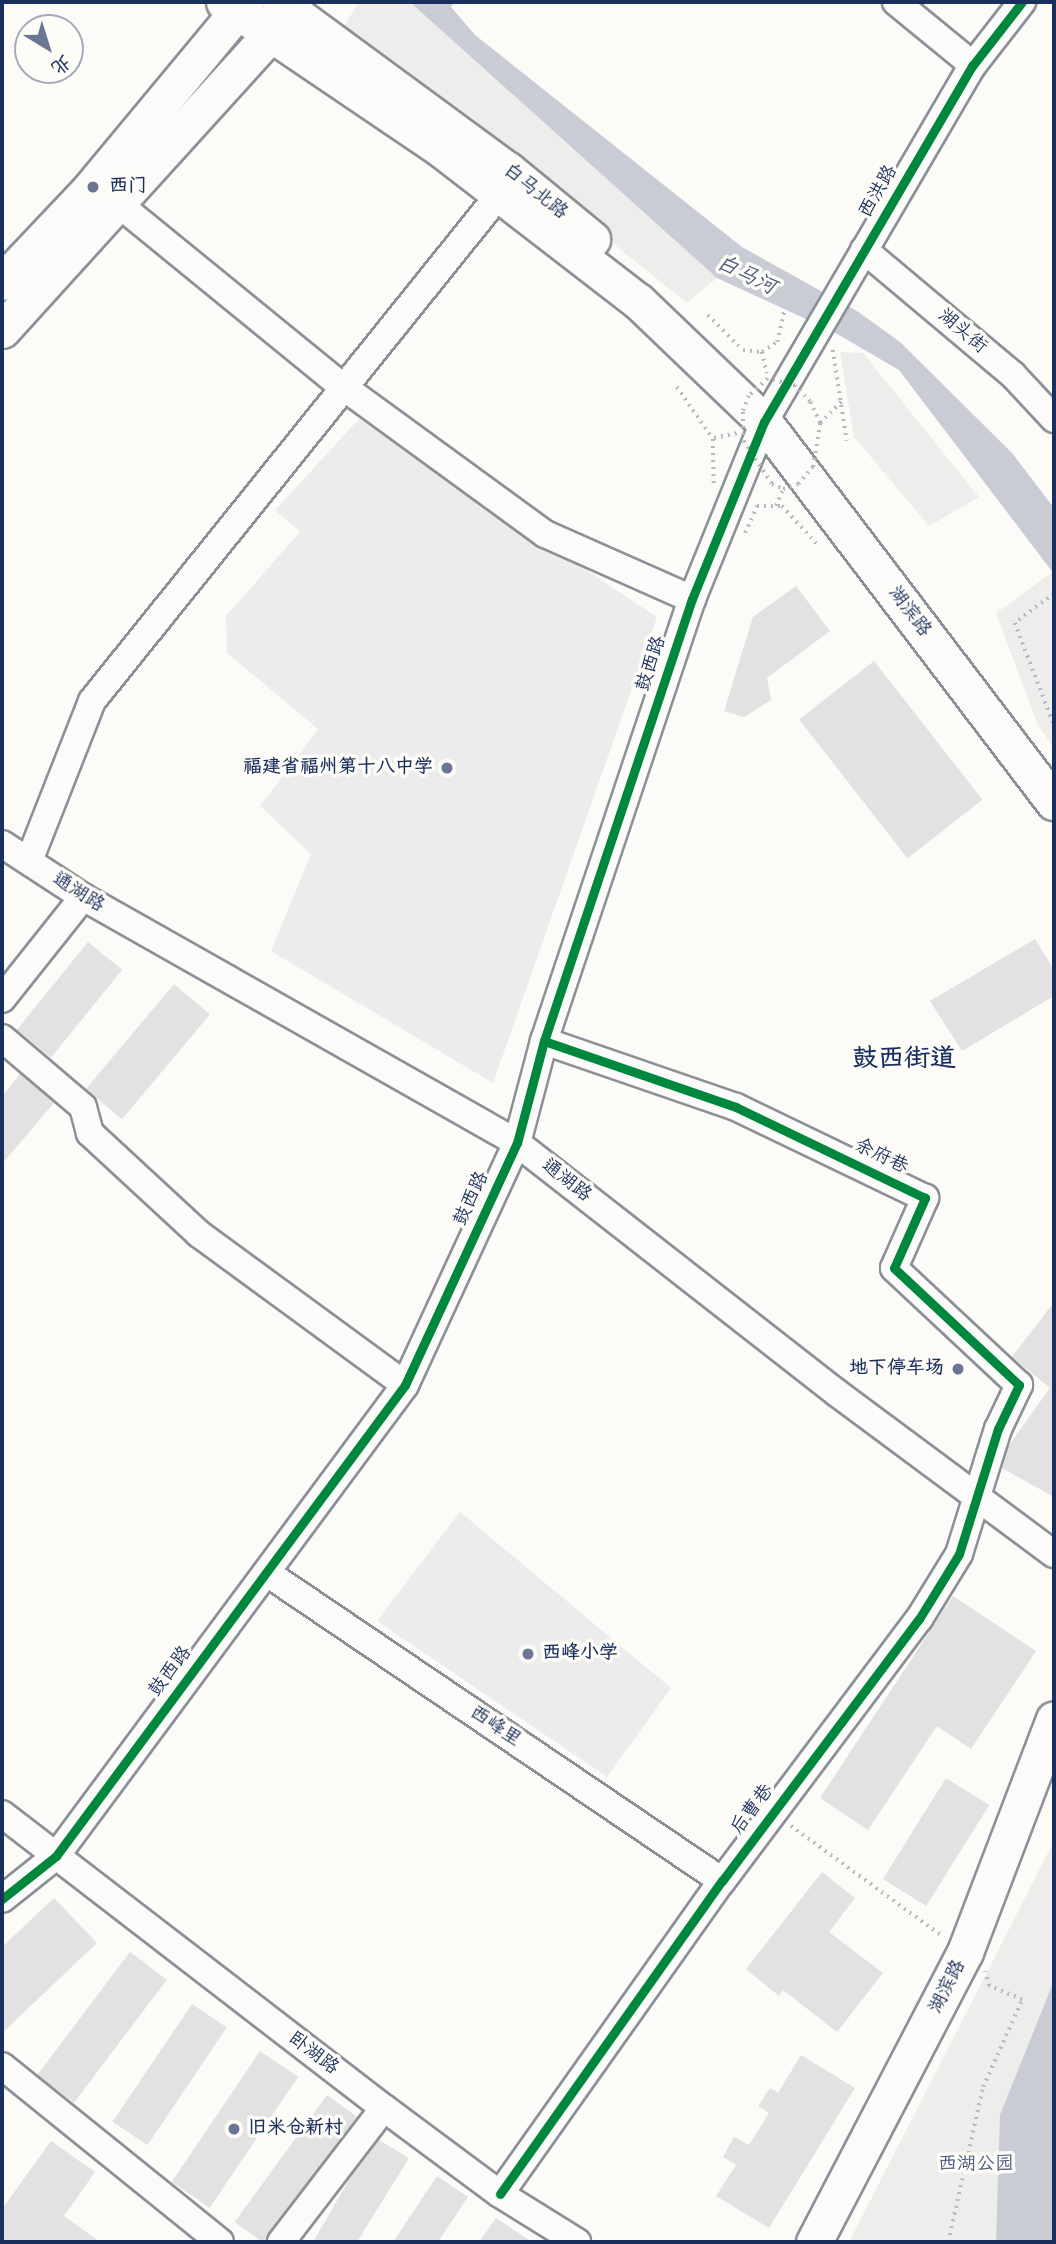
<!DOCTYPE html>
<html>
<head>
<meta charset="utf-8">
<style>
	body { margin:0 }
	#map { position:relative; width:1056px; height:2244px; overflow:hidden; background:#fcfbf8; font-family:Kalam,"LXGW WenKai TC",sans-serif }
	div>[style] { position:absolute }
	.built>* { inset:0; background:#ebeceb }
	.green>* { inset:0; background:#ededec }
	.water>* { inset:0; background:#c9ccd4 }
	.building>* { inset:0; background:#e2e2e2; transform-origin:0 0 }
	.path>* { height:3.5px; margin-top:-1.75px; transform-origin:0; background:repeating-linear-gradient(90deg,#b6b9bd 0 2px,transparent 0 7px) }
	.roads { filter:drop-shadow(2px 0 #8c9097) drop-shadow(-2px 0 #8c9097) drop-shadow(0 2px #8c9097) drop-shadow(0 -2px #8c9097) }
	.minor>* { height:26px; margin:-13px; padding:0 13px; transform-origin:13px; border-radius:13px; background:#fbfbf9 }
	.major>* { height:35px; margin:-17.5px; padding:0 17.5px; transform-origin:17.5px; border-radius:17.5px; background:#fbfbf9 }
	.path-bridge>* { height:3.5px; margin-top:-1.75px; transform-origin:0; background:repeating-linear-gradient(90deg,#b6b9bd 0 2px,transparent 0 7px) }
	.cycleway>* { height:9px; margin:-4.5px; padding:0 4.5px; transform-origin:4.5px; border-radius:4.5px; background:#00873e }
	.dots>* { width:19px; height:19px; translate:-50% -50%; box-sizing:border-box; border:4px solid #fdfcf7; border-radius:50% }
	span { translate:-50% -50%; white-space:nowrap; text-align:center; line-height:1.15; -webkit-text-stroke:7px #fdfcf7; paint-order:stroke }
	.poi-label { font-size:19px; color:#1b2f5e; font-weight:700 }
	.left { translate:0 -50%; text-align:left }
	.right { translate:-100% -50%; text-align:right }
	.street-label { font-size:19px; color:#1b2f5e }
	.park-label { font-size:19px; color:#4c5c7f }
	.water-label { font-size:21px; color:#49587d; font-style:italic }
	.district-label { font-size:26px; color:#1b2f5e; font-weight:700 }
	.frame { position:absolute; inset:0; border:4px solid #1b2f5e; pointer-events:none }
	.north { position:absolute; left:14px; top:14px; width:70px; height:70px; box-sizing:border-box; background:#fdfcf7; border:2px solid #a3aaba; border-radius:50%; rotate:142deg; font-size:19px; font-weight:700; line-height:28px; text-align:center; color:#1b2f5e }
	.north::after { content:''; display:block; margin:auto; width:24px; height:32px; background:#6a7694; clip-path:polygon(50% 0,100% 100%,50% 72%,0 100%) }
</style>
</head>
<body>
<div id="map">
	<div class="built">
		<i style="clip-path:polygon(359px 419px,657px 617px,493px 1083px,271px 951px,311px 854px,260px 806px,318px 729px,227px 653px,226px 616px,300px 532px,275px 510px)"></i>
		<i style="clip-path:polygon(460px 1512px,671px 1688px,607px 1777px,377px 1621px)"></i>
	</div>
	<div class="green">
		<i style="clip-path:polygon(359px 2px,412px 2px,717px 278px,687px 303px,344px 26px)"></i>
		<i style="clip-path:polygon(840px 352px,863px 353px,979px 497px,929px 526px,854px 437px)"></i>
		<i style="clip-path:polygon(1054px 571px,1054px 748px,1038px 725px,996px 613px)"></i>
		<i style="clip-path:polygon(1054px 1841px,1054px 2242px,849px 2242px)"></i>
	</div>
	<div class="water">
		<i style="clip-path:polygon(410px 2px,454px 2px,451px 7px,475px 35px,742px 247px,857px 311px,900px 342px,1012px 453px,1054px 508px,1054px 574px,899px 370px,832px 331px,717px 278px)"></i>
		<i style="clip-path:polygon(1054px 1981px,1054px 2242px,996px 2242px,1000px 2115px)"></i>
	</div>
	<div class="building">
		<i style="clip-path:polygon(796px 586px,830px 631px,767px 678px,771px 700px,744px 717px,724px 711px,753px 617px)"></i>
		<i style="left:874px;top:661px;width:176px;height:95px;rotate:52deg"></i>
		<i style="clip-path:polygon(1035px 939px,1054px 970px,1054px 996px,962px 1051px,930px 1001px)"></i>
		<i style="left:88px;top:942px;width:44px;height:113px;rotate:39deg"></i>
		<i style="left:174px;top:984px;width:47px;height:137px;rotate:40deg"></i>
		<i style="clip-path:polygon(20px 1074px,54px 1103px,2px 1164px,2px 1096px)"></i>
		<i style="clip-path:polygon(1054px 1302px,1054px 1497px,1002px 1468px,1009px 1445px,1050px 1388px,1012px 1357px)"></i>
		<i style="clip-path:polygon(953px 1596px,1036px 1651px,971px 1749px,937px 1726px,868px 1830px,820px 1798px)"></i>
		<i style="left:946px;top:1778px;width:51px;height:119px;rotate:32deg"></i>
		<i style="clip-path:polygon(822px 1872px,855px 1898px,829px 1932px,883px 1973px,837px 2032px,783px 1990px,779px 1996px,746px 1969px)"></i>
		<i style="clip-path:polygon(54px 1898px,97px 1943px,2px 2033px,2px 1947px)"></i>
		<i style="left:130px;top:1952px;width:46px;height:154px;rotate:37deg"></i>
		<i style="left:192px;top:2004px;width:42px;height:142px;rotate:34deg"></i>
		<i style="left:260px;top:2051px;width:46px;height:158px;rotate:34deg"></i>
		<i style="clip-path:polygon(801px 2055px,855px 2088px,769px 2228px,716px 2196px,736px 2165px,723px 2157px,734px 2137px,749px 2145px,769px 2113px,758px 2106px,770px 2088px,778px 2093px)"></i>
		<i style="left:327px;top:2095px;width:37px;height:157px;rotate:36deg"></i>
		<i style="clip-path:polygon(379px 2140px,409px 2158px,357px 2242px,313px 2242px,350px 2178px)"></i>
		<i style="clip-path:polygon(51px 2141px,95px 2172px,64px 2216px,100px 2242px,2px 2242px,2px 2209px)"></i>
		<i style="clip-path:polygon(437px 2176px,468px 2197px,438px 2242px,393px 2242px)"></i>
		<i style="clip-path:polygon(496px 2218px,532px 2242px,479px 2242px)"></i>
	</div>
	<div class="path">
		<i style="left:708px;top:315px;width:49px;rotate:45deg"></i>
		<i style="left:743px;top:350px;width:19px;rotate:6deg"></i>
		<i style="left:762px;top:352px;width:18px;rotate:-34deg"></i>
		<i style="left:777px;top:342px;width:31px;rotate:-77deg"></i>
		<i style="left:833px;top:350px;width:92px;rotate:81.3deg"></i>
		<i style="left:762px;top:352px;width:22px;rotate:77deg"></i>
		<i style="left:677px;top:387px;width:63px;rotate:55.3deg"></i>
		<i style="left:713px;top:439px;width:46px;rotate:88.8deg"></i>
		<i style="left:714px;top:438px;width:24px;rotate:-12deg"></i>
		<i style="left:776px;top:506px;width:16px;rotate:-68deg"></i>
		<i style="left:745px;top:533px;width:30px;rotate:-66deg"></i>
		<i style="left:757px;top:506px;width:25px"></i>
		<i style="left:782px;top:506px;width:52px;rotate:47.4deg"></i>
		<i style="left:1054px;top:594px;width:49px;rotate:143.4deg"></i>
		<i style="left:1015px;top:623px;width:109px;rotate:69.1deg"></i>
		<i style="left:791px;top:1826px;width:189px;rotate:36deg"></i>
		<i style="left:948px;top:2242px;width:159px;rotate:-77.3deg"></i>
		<i style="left:983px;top:2087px;width:95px;rotate:-65.9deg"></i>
		<i style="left:1022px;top:2000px;width:36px;rotate:-157deg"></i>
		<i style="left:989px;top:1986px;width:15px;rotate:-106deg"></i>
	</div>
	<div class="roads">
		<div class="minor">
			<i style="left:896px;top:2px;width:99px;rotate:39.3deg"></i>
			<i style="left:116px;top:202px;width:291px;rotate:39.2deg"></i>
			<i style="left:342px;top:386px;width:251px;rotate:36.1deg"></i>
			<i style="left:545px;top:534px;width:161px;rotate:23.9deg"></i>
			<i style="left:864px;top:250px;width:194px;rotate:40deg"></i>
			<i style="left:1013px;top:375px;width:60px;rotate:47deg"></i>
			<i style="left:2px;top:844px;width:97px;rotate:33.2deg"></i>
			<i style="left:83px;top:897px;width:499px;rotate:29.5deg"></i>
			<i style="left:517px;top:1143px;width:406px;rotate:38deg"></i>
			<i style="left:837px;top:1393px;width:270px;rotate:36.6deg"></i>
			<i style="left:29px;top:861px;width:172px;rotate:-68.5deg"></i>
			<i style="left:92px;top:701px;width:648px;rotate:-51.2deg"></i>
			<i style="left:2px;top:999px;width:130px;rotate:-51.5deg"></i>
			<i style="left:2px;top:1038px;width:106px;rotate:40.4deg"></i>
			<i style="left:83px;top:1107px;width:27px;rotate:75deg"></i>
			<i style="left:90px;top:1133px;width:149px;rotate:42.8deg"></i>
			<i style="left:199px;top:1234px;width:255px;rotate:36.2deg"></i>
			<i style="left:267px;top:1573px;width:549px;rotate:34.09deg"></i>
			<i style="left:2px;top:1814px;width:482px;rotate:37.6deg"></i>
			<i style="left:384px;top:2108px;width:144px;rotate:36.6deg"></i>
			<i style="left:500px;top:2194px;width:91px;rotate:31.9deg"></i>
			<i style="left:2px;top:1899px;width:69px;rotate:-38.5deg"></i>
			<i style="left:56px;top:1856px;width:586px;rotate:-53.46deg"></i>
			<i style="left:405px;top:1385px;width:267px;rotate:-65.2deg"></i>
			<i style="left:517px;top:1143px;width:106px;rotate:-75.2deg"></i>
			<i style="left:544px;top:1041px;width:466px;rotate:-71.5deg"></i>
			<i style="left:692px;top:599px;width:191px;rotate:-67.9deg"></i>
			<i style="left:764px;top:422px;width:414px;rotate:-59.7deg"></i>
			<i style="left:973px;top:65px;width:80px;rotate:-52.1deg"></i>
			<i style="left:2px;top:2066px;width:280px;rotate:38.9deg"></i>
			<i style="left:500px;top:2194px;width:384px;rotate:-54.7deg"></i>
			<i style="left:722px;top:1881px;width:328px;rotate:-53.1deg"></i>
			<i style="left:919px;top:1619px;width:76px;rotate:-58.4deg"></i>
			<i style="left:959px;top:1554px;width:131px;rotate:-72.7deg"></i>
			<i style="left:998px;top:1429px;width:49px;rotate:-64.5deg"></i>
			<i style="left:1019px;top:1385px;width:171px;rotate:-136.9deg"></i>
			<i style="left:894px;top:1268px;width:77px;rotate:-66.1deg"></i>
			<i style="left:925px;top:1198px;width:210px;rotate:-154.3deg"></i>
			<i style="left:736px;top:1107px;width:203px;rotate:-161deg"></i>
			<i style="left:281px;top:2242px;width:169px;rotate:-52.5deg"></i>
		</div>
		<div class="major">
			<i style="left:224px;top:2px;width:262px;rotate:34.1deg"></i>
			<i style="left:441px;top:149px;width:249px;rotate:37.7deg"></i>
			<i style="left:638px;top:301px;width:175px;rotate:43.8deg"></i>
			<i style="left:764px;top:422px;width:478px;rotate:52.7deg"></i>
			<i style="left:279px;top:2px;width:284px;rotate:36.3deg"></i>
			<i style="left:508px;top:170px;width:109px;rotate:39.4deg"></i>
			<i style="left:2px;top:282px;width:127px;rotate:-46.6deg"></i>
			<i style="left:89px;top:190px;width:244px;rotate:-50.3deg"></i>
			<i style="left:2px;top:330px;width:421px;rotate:-47.8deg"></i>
			<i style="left:814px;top:2242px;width:327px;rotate:-62.5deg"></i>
			<i style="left:965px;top:1952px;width:249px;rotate:-69.1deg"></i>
		</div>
	</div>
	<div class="path-bridge">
		<i style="left:820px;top:423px;width:23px;rotate:-115deg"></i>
		<i style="left:810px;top:402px;width:22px;rotate:-133deg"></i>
		<i style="left:795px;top:386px;width:28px;rotate:-165deg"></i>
		<i style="left:768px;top:379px;width:25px;rotate:138deg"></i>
		<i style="left:749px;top:396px;width:17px;rotate:111deg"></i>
		<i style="left:743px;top:412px;width:29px;rotate:88deg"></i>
		<i style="left:744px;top:441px;width:51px;rotate:56.9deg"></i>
		<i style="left:772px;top:484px;width:12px;rotate:24deg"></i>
		<i style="left:783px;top:489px;width:16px;rotate:-18deg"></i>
		<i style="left:798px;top:484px;width:23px;rotate:-49deg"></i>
		<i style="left:813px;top:467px;width:45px;rotate:-81deg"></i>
		<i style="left:820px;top:423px;width:31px;rotate:-45deg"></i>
	</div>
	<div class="cycleway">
		<i style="left:2px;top:1899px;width:69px;rotate:-38.5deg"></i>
		<i style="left:56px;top:1856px;width:586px;rotate:-53.46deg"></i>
		<i style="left:405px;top:1385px;width:267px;rotate:-65.2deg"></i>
		<i style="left:517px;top:1143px;width:106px;rotate:-75.2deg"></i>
		<i style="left:544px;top:1041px;width:466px;rotate:-71.5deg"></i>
		<i style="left:692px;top:599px;width:191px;rotate:-67.9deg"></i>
		<i style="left:764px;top:422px;width:414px;rotate:-59.7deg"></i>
		<i style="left:973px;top:65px;width:80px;rotate:-52.1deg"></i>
		<i style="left:500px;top:2194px;width:384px;rotate:-54.7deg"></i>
		<i style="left:722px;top:1881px;width:328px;rotate:-53.1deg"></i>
		<i style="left:919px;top:1619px;width:76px;rotate:-58.4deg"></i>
		<i style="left:959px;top:1554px;width:131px;rotate:-72.7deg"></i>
		<i style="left:998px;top:1429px;width:49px;rotate:-64.5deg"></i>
		<i style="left:1019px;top:1385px;width:171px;rotate:-136.9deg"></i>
		<i style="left:894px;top:1268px;width:77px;rotate:-66.1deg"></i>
		<i style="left:925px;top:1198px;width:210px;rotate:-154.3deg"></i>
		<i style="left:736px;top:1107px;width:203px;rotate:-161deg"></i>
	</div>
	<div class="dots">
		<i style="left:93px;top:187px;background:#6a7694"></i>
		<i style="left:447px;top:768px;background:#6a7694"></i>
		<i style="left:958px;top:1369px;background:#6a7694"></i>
		<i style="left:528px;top:1654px;background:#6a7694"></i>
		<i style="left:234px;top:2129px;background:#6a7694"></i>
	</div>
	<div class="poi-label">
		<span class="left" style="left:109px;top:187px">西门</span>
		<span class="right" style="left:433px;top:768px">福建省福州第十八中学</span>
		<span class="right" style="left:944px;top:1369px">地下停车场</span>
		<span class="left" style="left:542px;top:1654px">西峰小学</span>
		<span class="left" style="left:248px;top:2129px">旧米仓新村</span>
	</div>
	<div class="street-label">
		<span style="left:535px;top:192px;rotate:39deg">白马北路</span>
		<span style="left:879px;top:192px;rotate:-60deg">西洪路</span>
		<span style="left:962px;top:332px;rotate:40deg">湖头街</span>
		<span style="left:909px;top:612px;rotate:53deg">湖滨路</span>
		<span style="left:652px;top:664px;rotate:-72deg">鼓西路</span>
		<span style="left:78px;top:893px;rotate:32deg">通湖路</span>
		<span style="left:881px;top:1157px;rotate:26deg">余府巷</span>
		<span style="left:566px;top:1181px;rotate:38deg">通湖路</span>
		<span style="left:472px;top:1199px;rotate:-65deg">鼓西路</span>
		<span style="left:171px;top:1672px;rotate:-53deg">鼓西路</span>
		<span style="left:495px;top:1727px;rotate:34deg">西峰里</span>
		<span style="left:753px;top:1810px;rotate:-53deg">后曹巷</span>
		<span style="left:948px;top:1987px;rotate:-63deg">湖滨路</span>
		<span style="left:313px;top:2054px;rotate:37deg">卧湖路</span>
	</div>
	<div class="park-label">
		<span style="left:976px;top:2165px">西湖公园</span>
	</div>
	<div class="water-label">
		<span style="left:746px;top:276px;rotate:26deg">白马河</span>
	</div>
	<div class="district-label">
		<span style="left:904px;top:1060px">鼓西街道</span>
	</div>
	<div class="frame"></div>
	<div class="north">北</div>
</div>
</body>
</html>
